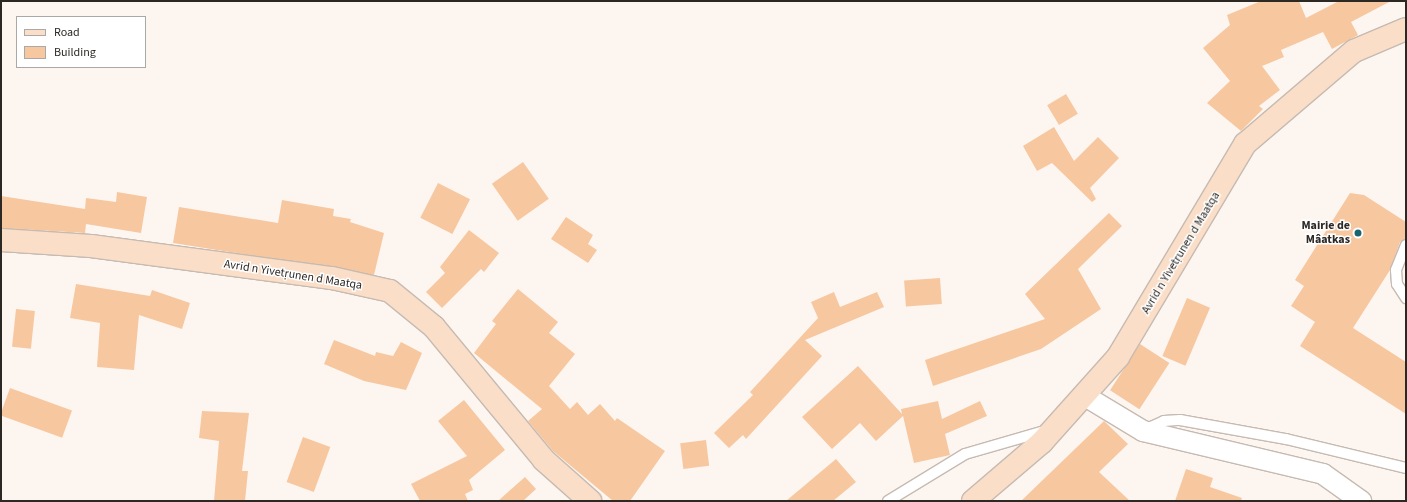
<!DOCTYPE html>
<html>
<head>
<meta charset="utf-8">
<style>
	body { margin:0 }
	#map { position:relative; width:1407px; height:502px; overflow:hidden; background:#fdf6f0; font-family:"Source Sans 3",sans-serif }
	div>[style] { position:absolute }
	.building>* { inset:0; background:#f7c7a0; transform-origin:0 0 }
	.roads { filter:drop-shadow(1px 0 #c6bab1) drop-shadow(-1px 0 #c6bab1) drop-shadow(0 1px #c6bab1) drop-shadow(0 -1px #c6bab1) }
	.service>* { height:10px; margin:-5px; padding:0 5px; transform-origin:5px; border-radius:5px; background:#fff }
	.minor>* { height:20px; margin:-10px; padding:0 10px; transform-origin:10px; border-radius:10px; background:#fff }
	.primary>* { height:22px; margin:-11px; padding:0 11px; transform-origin:11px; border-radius:11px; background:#fadec7 }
	.dots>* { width:11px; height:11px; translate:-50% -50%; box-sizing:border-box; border:2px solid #fff; border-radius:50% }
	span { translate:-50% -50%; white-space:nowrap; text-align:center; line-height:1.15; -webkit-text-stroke:3px #fff; paint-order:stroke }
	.poi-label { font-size:12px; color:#2c2824; font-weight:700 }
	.right { translate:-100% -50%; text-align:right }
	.street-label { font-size:12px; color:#2c2824 }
	.frame { position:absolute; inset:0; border:2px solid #2c2824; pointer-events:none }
	.legend { position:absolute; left:16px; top:16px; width:130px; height:52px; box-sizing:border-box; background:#fff; border:1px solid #aba9a7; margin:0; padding:5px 7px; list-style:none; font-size:12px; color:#2c2824 }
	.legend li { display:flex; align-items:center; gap:8px; height:20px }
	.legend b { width:20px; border:1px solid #aba9a7 }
</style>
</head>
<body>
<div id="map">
	<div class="building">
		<i style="clip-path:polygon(1261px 1px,1299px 1px,1306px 18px,1339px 1px,1391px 1px,1351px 22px,1358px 35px,1332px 49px,1323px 32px,1281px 50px,1284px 57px,1262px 66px,1280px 90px,1259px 106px,1263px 109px,1241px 131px,1207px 103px,1230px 81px,1203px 48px,1230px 25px,1227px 15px)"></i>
		<i style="left:1066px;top:94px;width:23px;height:22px;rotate:59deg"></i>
		<i style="clip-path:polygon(1054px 127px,1074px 161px,1098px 137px,1119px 158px,1090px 188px,1096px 199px,1092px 202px,1052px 163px,1037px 171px,1023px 146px)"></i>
		<i style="left:523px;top:162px;width:45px;height:38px;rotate:55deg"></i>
		<i style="left:438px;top:183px;width:36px;height:39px;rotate:27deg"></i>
		<i style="clip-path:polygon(117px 192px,147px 197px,141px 233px,86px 224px,85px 233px,1px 228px,1px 196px,85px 209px,86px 198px,116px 202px)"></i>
		<i style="clip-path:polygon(1350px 193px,1364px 195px,1406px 222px,1406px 239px,1400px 242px,1390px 270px,1353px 328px,1406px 362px,1406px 414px,1300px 346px,1315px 322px,1291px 306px,1304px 286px,1295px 280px)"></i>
		<i style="clip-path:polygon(282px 200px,334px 209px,333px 216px,351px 219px,350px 222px,384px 233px,374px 275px,173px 243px,179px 207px,278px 223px)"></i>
		<i style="clip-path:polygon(1109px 213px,1122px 226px,1078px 269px,1101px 309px,1041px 349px,933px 386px,925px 360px,1045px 319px,1025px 294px)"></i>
		<i style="clip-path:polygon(566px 217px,593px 235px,588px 244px,597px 250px,588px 263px,551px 239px)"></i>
		<i style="clip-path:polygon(469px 230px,499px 253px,484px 272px,481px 269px,442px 308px,426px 292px,445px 273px,440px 267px)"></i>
		<i style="left:940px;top:278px;width:26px;height:36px;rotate:86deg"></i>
		<i style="clip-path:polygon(76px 284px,150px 296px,152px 290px,190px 303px,182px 329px,139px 315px,134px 370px,97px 367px,100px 323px,70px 318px)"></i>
		<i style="clip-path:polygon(518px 289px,558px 322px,549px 333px,575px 354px,549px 386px,570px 409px,577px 402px,588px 415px,600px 404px,615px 421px,617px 418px,665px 451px,630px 501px,613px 501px,553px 451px,528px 421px,542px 409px,474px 353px,496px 324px,492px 321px)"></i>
		<i style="clip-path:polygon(834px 292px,840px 307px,877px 292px,884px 307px,805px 340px,822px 356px,746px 439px,743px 435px,729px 448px,714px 433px,753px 395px,750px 392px,818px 318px,811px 302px)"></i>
		<i style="left:1187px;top:298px;width:25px;height:63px;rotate:23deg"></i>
		<i style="left:16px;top:309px;width:19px;height:38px;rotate:6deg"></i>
		<i style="clip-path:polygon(334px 340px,375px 356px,376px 352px,393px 356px,401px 342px,422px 353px,406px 390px,364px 381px,324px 364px)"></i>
		<i style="left:1140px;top:344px;width:35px;height:55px;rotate:33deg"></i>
		<i style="clip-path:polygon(858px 366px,902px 414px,901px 409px,938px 401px,942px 419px,980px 401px,987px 416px,945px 434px,950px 455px,914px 463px,903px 416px,876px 441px,860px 423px,832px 449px,802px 417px)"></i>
		<i style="left:10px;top:388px;width:66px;height:29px;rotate:20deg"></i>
		<i style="clip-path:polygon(464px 400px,505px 450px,469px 480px,473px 490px,465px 494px,468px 501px,420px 501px,411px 484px,467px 456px,438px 421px)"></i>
		<i style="clip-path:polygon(202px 411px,249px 413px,242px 471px,248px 471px,245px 501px,214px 501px,219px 441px,199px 438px)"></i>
		<i style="clip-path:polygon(1104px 421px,1128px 444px,1099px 472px,1130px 501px,1021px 501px)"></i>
		<i style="left:303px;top:437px;width:29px;height:48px;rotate:20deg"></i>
		<i style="left:706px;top:440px;width:26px;height:26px;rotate:83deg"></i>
		<i style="clip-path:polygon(836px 459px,856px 482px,833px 501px,786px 501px)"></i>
		<i style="clip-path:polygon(1186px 469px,1213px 478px,1210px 487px,1242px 498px,1241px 501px,1175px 501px)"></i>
		<i style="clip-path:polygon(525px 477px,536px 489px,523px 501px,498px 501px)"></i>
	</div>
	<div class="roads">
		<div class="service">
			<i style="left:1406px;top:245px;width:27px;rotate:112deg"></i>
			<i style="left:1396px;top:270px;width:14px;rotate:86deg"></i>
			<i style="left:1397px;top:284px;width:17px;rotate:57deg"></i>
			<i style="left:1144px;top:430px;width:22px;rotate:-24deg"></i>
			<i style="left:1164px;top:421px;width:16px;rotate:-4deg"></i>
			<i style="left:1180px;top:420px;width:108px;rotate:10.2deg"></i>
			<i style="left:1286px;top:439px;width:123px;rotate:13.6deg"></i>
			<i style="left:888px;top:501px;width:90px;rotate:-31.4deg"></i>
			<i style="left:965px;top:454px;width:86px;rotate:-16.1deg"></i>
		</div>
		<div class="minor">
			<i style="left:1085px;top:396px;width:68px;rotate:31.1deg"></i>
			<i style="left:1143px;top:431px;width:185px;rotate:13.4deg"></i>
			<i style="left:1323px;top:474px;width:47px;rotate:35.4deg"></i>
		</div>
		<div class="primary">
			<i style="left:1px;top:240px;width:90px;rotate:3.8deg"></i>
			<i style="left:91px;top:246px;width:243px;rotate:7.6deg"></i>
			<i style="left:332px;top:278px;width:59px;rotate:12.6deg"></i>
			<i style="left:390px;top:291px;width:57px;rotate:39.3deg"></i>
			<i style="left:434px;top:327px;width:173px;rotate:50.4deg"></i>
			<i style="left:544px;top:460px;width:62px;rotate:41.7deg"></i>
			<i style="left:973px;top:501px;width:91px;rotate:-40.5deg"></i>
			<i style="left:1042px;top:442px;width:114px;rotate:-48.2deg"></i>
			<i style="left:1118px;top:357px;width:248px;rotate:-59.2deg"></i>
			<i style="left:1245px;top:144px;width:143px;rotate:-40.5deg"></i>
			<i style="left:1354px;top:51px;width:56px;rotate:-22.9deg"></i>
		</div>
	</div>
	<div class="dots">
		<i style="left:1358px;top:233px;background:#19656f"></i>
	</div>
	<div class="poi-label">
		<span class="right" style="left:1350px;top:233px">Mairie de<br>Mâatkas</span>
	</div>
	<div class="street-label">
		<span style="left:1181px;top:253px;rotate:-59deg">Avrid n Yivetṛunen d Maatqa</span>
		<span style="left:293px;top:275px;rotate:9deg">Avrid n Yivetṛunen d Maatqa</span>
	</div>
	<div class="frame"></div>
	<ul class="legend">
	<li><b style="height:5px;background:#fadec7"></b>Road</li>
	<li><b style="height:11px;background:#f7c7a0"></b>Building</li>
	</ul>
</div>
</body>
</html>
